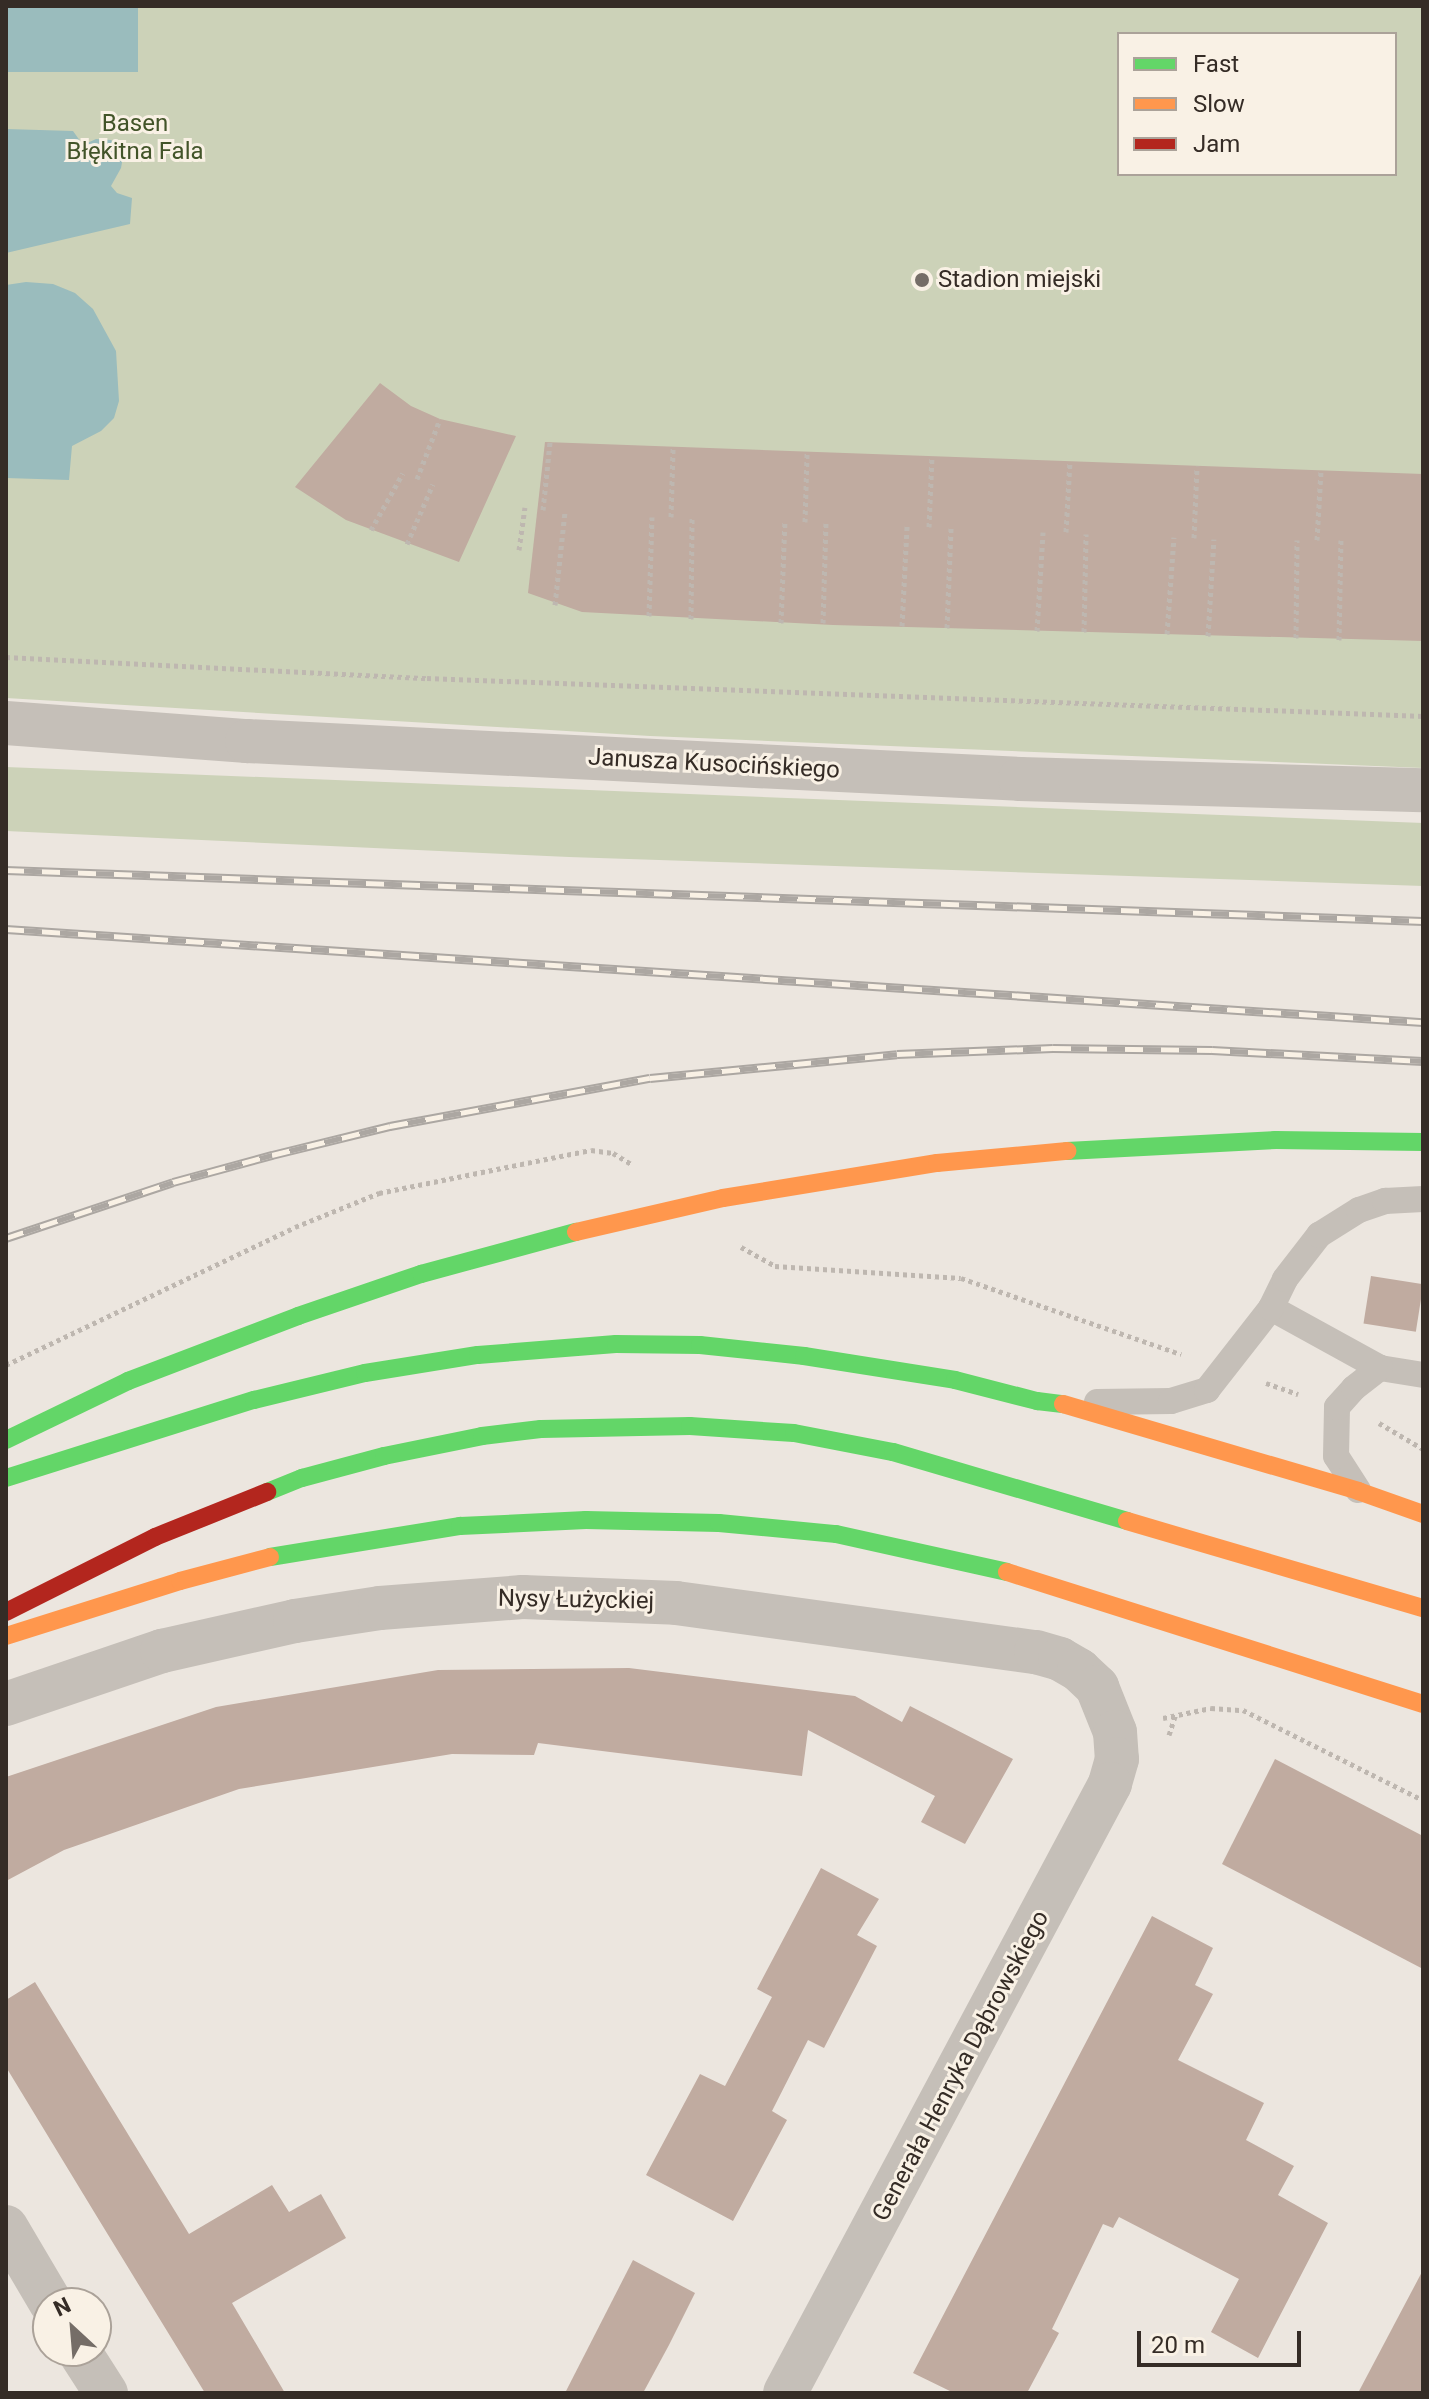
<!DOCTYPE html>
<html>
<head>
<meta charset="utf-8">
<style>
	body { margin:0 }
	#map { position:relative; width:1429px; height:2399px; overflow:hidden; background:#ece6df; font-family:Roboto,sans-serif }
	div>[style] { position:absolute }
	.green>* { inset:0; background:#ccd2b8 }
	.water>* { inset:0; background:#9abcbd; transform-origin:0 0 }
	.building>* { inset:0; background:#c0aba0; transform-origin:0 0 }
	.path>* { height:5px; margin-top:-2.5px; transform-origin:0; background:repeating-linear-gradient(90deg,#beb7b0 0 4px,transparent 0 8px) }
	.lane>* { height:26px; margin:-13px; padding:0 13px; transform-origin:13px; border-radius:13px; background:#c5bfb8 }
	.street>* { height:44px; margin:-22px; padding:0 22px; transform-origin:22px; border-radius:22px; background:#c5bfb8 }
	.fast>* { height:18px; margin:-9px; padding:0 9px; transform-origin:9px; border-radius:9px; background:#63d668 }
	.slow>* { height:18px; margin:-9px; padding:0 9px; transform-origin:9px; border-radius:9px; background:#ff974d }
	.jam>* { height:18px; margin:-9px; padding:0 9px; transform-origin:9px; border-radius:9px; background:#b3261e }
	.rail>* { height:9px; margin-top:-4.5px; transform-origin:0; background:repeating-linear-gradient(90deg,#f9f1e5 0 18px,#aca7a2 0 36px); box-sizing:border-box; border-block:2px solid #aca7a2 }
	.dots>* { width:22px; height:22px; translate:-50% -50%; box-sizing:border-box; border:4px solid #f9f1e5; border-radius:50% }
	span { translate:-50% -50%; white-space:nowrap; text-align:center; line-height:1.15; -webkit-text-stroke:6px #f9f1e5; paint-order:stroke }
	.park-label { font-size:24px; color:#425429 }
	.poi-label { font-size:24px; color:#352c26 }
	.left { translate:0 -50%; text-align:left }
	.street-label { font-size:24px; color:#352c26 }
	.frame { position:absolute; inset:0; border:8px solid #352c26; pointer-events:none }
	.legend { position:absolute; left:1117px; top:32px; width:280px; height:144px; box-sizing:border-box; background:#f9f1e5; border:2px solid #aba299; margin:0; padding:10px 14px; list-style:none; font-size:24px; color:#352c26 }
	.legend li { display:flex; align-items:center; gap:16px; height:40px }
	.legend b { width:40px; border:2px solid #aba299 }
	.north { position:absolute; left:32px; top:2287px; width:80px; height:80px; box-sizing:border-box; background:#f9f1e5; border:2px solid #aba299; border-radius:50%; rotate:334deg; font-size:22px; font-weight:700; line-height:32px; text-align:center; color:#352c26 }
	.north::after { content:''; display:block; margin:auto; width:28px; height:36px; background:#756d67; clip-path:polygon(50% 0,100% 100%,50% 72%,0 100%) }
	.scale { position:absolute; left:1137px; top:2331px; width:164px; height:36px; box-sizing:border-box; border:4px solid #352c26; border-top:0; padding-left:10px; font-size:24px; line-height:28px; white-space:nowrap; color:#352c26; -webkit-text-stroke:6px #f9f1e5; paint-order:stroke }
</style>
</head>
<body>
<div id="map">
	<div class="green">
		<i style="clip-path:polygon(evenodd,6px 6px,1423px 6px,1423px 768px,650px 736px,6px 698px,6px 6px,1119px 34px,1395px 34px,1395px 174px,1119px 174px,1119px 34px)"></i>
		<i style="clip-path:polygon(6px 767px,1423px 823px,1423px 886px,569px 857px,6px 831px)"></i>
	</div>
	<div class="water">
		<i style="left:6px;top:6px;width:132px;height:66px"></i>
		<i style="clip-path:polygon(6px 129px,73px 131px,83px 145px,96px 139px,111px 140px,119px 147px,123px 157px,121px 168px,111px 186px,117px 193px,132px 198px,130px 224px,6px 253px)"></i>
		<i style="clip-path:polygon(26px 282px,53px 284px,75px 293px,93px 309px,116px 351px,119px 401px,114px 418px,101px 431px,72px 446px,69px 480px,6px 478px,6px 285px)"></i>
	</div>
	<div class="building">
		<i style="clip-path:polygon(380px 383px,411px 406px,440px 419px,516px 436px,459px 562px,346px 520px,295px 487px)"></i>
		<i style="clip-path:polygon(545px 442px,1423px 474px,1423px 641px,833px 625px,582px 612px,528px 593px)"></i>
		<i style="left:1371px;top:1276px;width:53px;height:48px;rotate:9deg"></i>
		<i style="clip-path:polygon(629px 1668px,855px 1696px,902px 1722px,910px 1706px,1013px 1759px,965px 1844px,921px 1822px,935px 1796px,808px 1730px,802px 1776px,538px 1743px,534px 1755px,452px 1754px,239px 1789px,64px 1850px,6px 1881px,6px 1777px,216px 1707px,438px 1670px)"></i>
		<i style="clip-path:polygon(1275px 1759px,1423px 1836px,1423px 1969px,1222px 1864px)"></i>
		<i style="clip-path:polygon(821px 1868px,879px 1899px,857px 1935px,877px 1946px,824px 2048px,808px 2040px,772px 2111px,787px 2120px,733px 2221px,646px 2175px,700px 2074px,725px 2086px,772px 1997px,757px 1989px)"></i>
		<i style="clip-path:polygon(1152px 1916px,1213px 1948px,1195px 1985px,1213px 1994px,1178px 2060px,1264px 2103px,1246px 2140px,1294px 2166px,1278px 2195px,1328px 2223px,1258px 2358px,1211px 2332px,1239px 2279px,1119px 2217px,1113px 2228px,1103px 2224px,1052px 2329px,1059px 2333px,1027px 2393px,954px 2393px,913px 2373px)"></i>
		<i style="clip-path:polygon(35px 1982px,189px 2234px,272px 2185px,289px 2212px,321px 2194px,346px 2238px,232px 2303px,285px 2393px,205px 2393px,99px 2220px,6px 2067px,6px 2000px)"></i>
		<i style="clip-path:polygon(633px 2260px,695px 2293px,669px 2345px,643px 2393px,565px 2393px)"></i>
		<i style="clip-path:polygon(1423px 2270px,1423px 2393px,1358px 2393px)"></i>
	</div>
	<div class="path">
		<i style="left:417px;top:479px;width:64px;rotate:-69deg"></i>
		<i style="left:543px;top:510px;width:68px;rotate:-84.1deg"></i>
		<i style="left:671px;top:517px;width:69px;rotate:-88.3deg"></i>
		<i style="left:805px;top:522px;width:69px;rotate:-88.3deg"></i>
		<i style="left:929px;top:527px;width:71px;rotate:-87.6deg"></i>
		<i style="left:371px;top:530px;width:65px;rotate:-60.7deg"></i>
		<i style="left:1066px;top:532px;width:71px;rotate:-86.8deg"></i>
		<i style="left:1194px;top:538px;width:72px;rotate:-87.6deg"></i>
		<i style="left:1317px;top:540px;width:70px;rotate:-86.7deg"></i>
		<i style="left:407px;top:544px;width:65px;rotate:-66.6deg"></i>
		<i style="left:519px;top:550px;width:43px;rotate:-82.1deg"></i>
		<i style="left:555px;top:605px;width:94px;rotate:-83.9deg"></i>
		<i style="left:649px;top:616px;width:99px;rotate:-88.3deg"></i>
		<i style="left:691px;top:619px;width:101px;rotate:-89.4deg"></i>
		<i style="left:781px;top:623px;width:102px;rotate:-87.8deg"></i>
		<i style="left:823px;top:623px;width:100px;rotate:-88.3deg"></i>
		<i style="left:902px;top:626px;width:100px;rotate:-87.1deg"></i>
		<i style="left:947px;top:628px;width:100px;rotate:-87.7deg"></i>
		<i style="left:1037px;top:631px;width:99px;rotate:-86.5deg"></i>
		<i style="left:1084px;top:632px;width:98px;rotate:-88.8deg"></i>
		<i style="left:1167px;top:634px;width:97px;rotate:-85.9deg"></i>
		<i style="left:1208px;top:636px;width:97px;rotate:-86.5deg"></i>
		<i style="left:1296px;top:638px;width:98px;rotate:-89.4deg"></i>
		<i style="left:1339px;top:640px;width:100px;rotate:-88.9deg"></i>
		<i style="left:6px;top:657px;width:422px;rotate:2.9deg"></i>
		<i style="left:427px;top:678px;width:997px;rotate:2.18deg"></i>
		<i style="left:741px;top:1247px;width:39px;rotate:29deg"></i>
		<i style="left:775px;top:1266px;width:186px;rotate:3.7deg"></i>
		<i style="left:961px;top:1278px;width:233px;rotate:19.1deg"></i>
		<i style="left:6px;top:1365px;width:320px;rotate:-25.5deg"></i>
		<i style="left:295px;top:1227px;width:91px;rotate:-22deg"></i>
		<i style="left:379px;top:1193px;width:216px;rotate:-11.5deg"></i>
		<i style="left:591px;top:1150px;width:22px;rotate:8deg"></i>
		<i style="left:613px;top:1153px;width:21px;rotate:31deg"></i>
		<i style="left:1266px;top:1383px;width:34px;rotate:19deg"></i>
		<i style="left:1379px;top:1423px;width:51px;rotate:30.6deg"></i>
		<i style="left:1163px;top:1718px;width:49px;rotate:-11.8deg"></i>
		<i style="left:1211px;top:1708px;width:32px;rotate:4deg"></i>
		<i style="left:1243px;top:1710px;width:201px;rotate:26.6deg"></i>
		<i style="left:1169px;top:1735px;width:22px;rotate:-72deg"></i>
	</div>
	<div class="lane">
		<i style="left:1271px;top:1308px;width:124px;rotate:28.8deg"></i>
		<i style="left:1380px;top:1368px;width:44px;rotate:9.2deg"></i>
		<i style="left:1097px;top:1402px;width:74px;rotate:-0.8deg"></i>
		<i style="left:1171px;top:1401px;width:38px;rotate:-17deg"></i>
		<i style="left:1207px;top:1390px;width:104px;rotate:-52deg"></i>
		<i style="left:1271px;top:1308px;width:32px;rotate:-64deg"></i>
		<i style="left:1285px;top:1279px;width:56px;rotate:-52.3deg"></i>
		<i style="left:1319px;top:1235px;width:47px;rotate:-32deg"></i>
		<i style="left:1359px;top:1210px;width:28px;rotate:-19deg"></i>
		<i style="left:1385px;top:1201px;width:38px;rotate:-3deg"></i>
		<i style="left:1358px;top:1490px;width:40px;rotate:-122.9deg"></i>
		<i style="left:1336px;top:1456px;width:49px;rotate:-88.8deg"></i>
		<i style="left:1337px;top:1407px;width:25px;rotate:-48deg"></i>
		<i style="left:1354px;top:1388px;width:33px;rotate:-38deg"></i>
	</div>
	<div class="street">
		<i style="left:6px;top:723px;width:242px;rotate:4.3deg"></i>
		<i style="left:247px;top:741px;width:774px;rotate:2.81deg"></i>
		<i style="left:1020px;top:779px;width:403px;rotate:1.6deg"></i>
		<i style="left:6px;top:1704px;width:165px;rotate:-18.8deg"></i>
		<i style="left:162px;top:1651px;width:136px;rotate:-12.7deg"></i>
		<i style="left:295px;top:1621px;width:86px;rotate:-8.7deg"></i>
		<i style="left:380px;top:1608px;width:143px;rotate:-4.4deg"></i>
		<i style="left:523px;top:1597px;width:153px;rotate:2.2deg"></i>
		<i style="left:676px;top:1603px;width:363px;rotate:7.8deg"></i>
		<i style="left:1036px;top:1652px;width:25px;rotate:16deg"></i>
		<i style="left:1060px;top:1659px;width:22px;rotate:30deg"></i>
		<i style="left:1079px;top:1670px;width:25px;rotate:43deg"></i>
		<i style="left:1097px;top:1687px;width:48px;rotate:68.2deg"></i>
		<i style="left:1115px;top:1732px;width:27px;rotate:86deg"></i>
		<i style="left:1117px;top:1759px;width:26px;rotate:106deg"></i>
		<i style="left:1110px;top:1784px;width:690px;rotate:118.09deg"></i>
		<i style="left:6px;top:2227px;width:88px;rotate:59.4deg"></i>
		<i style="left:79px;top:2351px;width:50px;rotate:57.3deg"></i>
	</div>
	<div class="fast">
		<i style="left:1067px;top:1151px;width:209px;rotate:-3deg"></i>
		<i style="left:1276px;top:1140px;width:147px;rotate:0.8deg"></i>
		<i style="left:6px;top:1440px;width:136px;rotate:-25.8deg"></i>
		<i style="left:128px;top:1381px;width:182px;rotate:-20.9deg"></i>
		<i style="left:298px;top:1316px;width:130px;rotate:-18.9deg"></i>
		<i style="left:421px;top:1274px;width:161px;rotate:-15.2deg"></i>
		<i style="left:6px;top:1478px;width:260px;rotate:-17.5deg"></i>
		<i style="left:254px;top:1400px;width:114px;rotate:-13.7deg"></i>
		<i style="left:365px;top:1373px;width:114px;rotate:-9.1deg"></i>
		<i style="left:478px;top:1355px;width:138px;rotate:-4.6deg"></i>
		<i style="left:616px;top:1344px;width:84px;rotate:0.7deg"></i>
		<i style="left:700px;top:1345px;width:105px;rotate:6deg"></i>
		<i style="left:804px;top:1356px;width:153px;rotate:9deg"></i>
		<i style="left:955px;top:1380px;width:85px;rotate:14.4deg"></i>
		<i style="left:1037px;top:1401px;width:26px;rotate:7deg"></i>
		<i style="left:267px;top:1492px;width:38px;rotate:-22deg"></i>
		<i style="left:302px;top:1478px;width:85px;rotate:-15deg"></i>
		<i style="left:384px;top:1456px;width:100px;rotate:-11.5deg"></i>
		<i style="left:482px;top:1436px;width:59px;rotate:-6.8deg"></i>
		<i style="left:541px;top:1429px;width:149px;rotate:-1.2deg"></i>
		<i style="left:690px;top:1426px;width:104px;rotate:3.9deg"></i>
		<i style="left:794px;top:1433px;width:101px;rotate:10.9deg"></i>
		<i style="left:893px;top:1452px;width:244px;rotate:16.4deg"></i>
		<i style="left:270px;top:1557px;width:193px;rotate:-9.3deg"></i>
		<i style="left:460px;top:1526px;width:126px;rotate:-2.7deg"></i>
		<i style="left:586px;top:1520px;width:133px;rotate:1.3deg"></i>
		<i style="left:719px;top:1523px;width:118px;rotate:5.4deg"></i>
		<i style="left:836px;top:1534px;width:175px;rotate:12.5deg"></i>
	</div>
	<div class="slow">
		<i style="left:576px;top:1232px;width:151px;rotate:-13deg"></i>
		<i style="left:723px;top:1198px;width:217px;rotate:-9.3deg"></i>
		<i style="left:937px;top:1163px;width:131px;rotate:-5.3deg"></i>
		<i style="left:1063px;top:1404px;width:308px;rotate:16.4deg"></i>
		<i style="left:1358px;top:1491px;width:69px;rotate:19.5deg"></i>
		<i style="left:1127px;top:1521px;width:309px;rotate:16.4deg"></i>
		<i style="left:1007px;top:1572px;width:436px;rotate:17.6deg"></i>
		<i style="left:6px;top:1636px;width:182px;rotate:-17.5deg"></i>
		<i style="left:180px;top:1581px;width:93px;rotate:-14.9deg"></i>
	</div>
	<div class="jam">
		<i style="left:6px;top:1612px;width:167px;rotate:-26.7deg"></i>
		<i style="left:155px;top:1537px;width:121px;rotate:-21.9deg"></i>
	</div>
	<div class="rail">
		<i style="left:6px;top:870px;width:1418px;rotate:2.06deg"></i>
		<i style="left:6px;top:929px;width:1420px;rotate:3.76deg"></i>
		<i style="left:6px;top:1238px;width:176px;rotate:-18.5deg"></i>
		<i style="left:173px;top:1182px;width:103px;rotate:-15.3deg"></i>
		<i style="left:272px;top:1155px;width:122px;rotate:-13.8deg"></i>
		<i style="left:390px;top:1126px;width:264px;rotate:-10.5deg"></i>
		<i style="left:650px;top:1078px;width:248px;rotate:-5.5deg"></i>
		<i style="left:897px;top:1054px;width:156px;rotate:-2.2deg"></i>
		<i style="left:1053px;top:1048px;width:159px;rotate:0.7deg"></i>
		<i style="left:1212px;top:1050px;width:211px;rotate:3deg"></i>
	</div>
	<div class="dots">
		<i style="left:922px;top:280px;background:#756d67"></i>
	</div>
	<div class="park-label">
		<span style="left:135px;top:138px">Basen<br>Błękitna Fala</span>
	</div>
	<div class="poi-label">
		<span class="left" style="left:938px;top:280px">Stadion miejski</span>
	</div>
	<div class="street-label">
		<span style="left:714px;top:764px;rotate:3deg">Janusza Kusocińskiego</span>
		<span style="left:576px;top:1600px;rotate:1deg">Nysy Łużyckiej</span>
		<span style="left:961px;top:2066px;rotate:-62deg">Generała Henryka Dąbrowskiego</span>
	</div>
	<div class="frame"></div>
	<ul class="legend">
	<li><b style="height:10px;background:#63d668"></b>Fast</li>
	<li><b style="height:10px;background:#ff974d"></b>Slow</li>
	<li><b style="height:10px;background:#b3261e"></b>Jam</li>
	</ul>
	<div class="north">N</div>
	<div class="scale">20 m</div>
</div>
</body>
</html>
